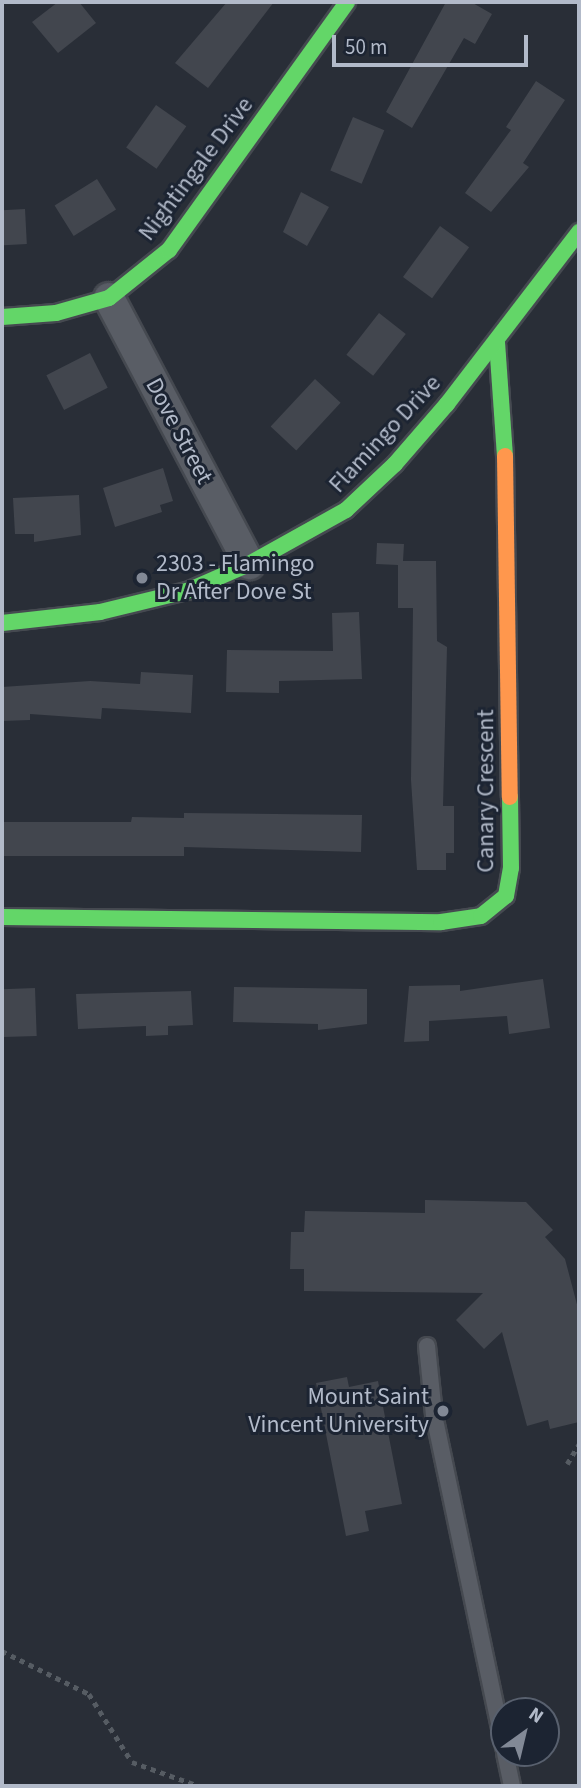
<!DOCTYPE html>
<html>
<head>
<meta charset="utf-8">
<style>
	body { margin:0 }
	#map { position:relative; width:581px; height:1788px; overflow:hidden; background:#292e37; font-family:"Source Sans 3",sans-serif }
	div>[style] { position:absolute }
	.building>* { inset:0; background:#42464e; transform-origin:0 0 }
	.path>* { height:4.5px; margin-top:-2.25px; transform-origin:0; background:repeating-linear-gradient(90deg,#565c63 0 5px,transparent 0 10px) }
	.roads { filter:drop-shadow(2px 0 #454950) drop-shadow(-2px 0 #454950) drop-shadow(0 2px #454950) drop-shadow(0 -2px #454950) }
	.lane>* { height:16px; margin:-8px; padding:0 8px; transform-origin:8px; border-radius:8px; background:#595d65 }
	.street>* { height:30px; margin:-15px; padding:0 15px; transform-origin:15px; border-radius:15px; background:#595d65 }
	.fast>* { height:16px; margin:-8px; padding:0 8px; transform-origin:8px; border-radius:8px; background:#63d668 }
	.slow>* { height:16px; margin:-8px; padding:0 8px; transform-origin:8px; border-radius:8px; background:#ff974d }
	.dots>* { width:19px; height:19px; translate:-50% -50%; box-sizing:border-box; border:4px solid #1c2432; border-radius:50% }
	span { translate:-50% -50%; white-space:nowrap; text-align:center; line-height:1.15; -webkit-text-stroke:6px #1c2432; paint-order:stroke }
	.street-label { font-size:24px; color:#b2bac9 }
	.poi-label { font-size:24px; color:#b2bac9 }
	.left { translate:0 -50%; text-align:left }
	.right { translate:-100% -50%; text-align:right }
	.frame { position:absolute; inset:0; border:4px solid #b2bac9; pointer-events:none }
	.north { position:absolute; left:490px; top:1697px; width:70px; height:70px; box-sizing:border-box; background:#1c2432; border:2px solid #58606e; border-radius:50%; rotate:34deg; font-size:19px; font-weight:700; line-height:28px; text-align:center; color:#b2bac9 }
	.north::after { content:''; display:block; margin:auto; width:24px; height:32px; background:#828996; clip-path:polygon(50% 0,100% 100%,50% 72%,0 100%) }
	.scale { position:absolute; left:332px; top:35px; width:196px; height:32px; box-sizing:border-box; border:4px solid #b2bac9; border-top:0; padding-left:9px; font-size:21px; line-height:24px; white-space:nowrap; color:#b2bac9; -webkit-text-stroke:5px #1c2432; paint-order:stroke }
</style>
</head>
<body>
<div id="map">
	<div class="building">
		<i style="clip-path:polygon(58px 2px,79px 2px,96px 23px,58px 53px,32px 22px)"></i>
		<i style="clip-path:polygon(227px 2px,274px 2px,208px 88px,175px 63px)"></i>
		<i style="clip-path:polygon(446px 2px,471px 2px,492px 14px,475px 44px,464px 38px,412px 128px,386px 112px)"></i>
		<i style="clip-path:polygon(536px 81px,565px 100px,523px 163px,529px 167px,491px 212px,465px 193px,511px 130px,506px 127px)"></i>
		<i style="left:156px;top:105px;width:37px;height:52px;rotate:35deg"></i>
		<i style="left:353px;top:117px;width:34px;height:58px;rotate:23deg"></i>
		<i style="left:97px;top:179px;width:36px;height:50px;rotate:58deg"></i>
		<i style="clip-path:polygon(301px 192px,329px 207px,307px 246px,283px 232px)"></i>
		<i style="left:25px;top:209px;width:35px;height:23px;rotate:87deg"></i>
		<i style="left:440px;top:226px;width:36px;height:63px;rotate:36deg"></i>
		<i style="left:379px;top:313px;width:34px;height:53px;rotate:38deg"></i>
		<i style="left:90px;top:353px;width:39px;height:49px;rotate:63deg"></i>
		<i style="left:315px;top:379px;width:35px;height:65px;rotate:43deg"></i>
		<i style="clip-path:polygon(163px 468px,173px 501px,160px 505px,162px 512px,115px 527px,103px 488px)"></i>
		<i style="clip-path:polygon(79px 495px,81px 535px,34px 542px,34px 534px,15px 534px,13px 498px)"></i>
		<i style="clip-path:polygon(377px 543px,404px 544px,403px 561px,436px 561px,437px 641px,447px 647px,443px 806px,454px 806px,454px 853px,446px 853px,446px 870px,417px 870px,411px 780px,413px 608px,398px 608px,398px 565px,376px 564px)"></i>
		<i style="clip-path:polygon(359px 612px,362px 679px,279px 681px,279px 693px,226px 692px,227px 650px,333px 651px,332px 613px)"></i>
		<i style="clip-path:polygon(141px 672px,193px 675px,191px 713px,102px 708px,101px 719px,30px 714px,30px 720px,2px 721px,2px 687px,90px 681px,140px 684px)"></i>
		<i style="clip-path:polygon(184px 813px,362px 815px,361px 852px,184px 847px,184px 856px,2px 856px,2px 822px,131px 822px,132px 817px,184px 818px)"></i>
		<i style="clip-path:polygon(543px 979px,550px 1028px,509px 1034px,507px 1016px,429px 1021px,429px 1041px,404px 1042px,409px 986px,460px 985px,460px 991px)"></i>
		<i style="clip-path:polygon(234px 987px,367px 989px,367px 1024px,318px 1030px,318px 1024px,233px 1022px)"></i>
		<i style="left:35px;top:988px;width:48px;height:33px;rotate:88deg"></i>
		<i style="clip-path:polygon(191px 991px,193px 1025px,168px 1026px,168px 1035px,146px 1036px,146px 1026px,78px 1029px,76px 994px)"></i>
		<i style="clip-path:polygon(425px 1200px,526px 1202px,553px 1230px,545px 1237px,565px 1259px,579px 1312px,579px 1422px,550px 1429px,548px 1420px,527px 1426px,502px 1332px,484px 1349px,456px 1320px,483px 1293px,304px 1291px,304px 1269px,290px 1269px,291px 1232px,304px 1232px,305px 1211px,425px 1213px)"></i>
		<i style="clip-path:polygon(347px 1377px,349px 1387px,378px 1381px,402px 1504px,365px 1511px,369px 1531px,346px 1536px,316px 1383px)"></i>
	</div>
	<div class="path">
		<i style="left:567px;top:1464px;width:23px;rotate:-59deg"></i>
		<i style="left:2px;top:1651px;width:97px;rotate:26.3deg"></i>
		<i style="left:89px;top:1694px;width:80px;rotate:57.7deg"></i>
		<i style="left:132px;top:1762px;width:71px;rotate:19.7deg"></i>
	</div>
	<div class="roads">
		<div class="lane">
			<i style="left:427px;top:1346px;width:69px;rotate:84.2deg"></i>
			<i style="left:434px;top:1415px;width:340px;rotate:78.1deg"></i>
			<i style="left:505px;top:1753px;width:34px;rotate:78deg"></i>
		</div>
		<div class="street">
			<i style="left:109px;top:298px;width:301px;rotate:62.2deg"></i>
		</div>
		<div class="fast">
			<i style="left:2px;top:317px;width:54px;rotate:-4.2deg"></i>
			<i style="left:56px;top:313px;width:55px;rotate:-15.8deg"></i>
			<i style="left:109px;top:298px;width:77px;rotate:-38.7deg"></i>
			<i style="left:169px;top:250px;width:305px;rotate:-54.3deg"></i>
			<i style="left:497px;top:342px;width:114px;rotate:86deg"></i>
			<i style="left:2px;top:623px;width:99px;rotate:-6.4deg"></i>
			<i style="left:100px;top:612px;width:89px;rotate:-13.6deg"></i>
			<i style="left:187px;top:591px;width:68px;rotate:-23.5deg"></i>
			<i style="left:249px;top:564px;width:111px;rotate:-29.1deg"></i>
			<i style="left:346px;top:510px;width:67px;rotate:-43.2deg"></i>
			<i style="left:395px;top:464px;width:79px;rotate:-49.1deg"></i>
			<i style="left:447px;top:404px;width:217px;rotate:-52.5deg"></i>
			<i style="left:2px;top:917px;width:439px;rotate:0.7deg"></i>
			<i style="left:441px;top:922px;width:40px;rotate:-8.5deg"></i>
			<i style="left:481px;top:916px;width:32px;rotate:-39deg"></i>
			<i style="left:506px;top:896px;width:28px;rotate:-80deg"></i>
			<i style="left:511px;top:868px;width:71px;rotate:-90.8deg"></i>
		</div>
		<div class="slow">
			<i style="left:505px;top:456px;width:341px;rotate:89.2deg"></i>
		</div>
	</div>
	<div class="dots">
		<i style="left:142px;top:578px;background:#828996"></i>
		<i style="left:443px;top:1411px;background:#828996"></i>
	</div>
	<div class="street-label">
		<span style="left:196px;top:169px;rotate:-53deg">Nightingale Drive</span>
		<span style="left:179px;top:431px;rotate:62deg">Dove Street</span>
		<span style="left:385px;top:434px;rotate:-47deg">Flamingo Drive</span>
		<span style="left:486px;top:791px;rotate:-90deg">Canary Crescent</span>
	</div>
	<div class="poi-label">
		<span class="left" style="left:156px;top:578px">2303 - Flamingo<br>Dr After Dove St</span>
		<span class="right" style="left:429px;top:1411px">Mount Saint<br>Vincent University</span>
	</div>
	<div class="frame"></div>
	<div class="north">N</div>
	<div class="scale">50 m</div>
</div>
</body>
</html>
